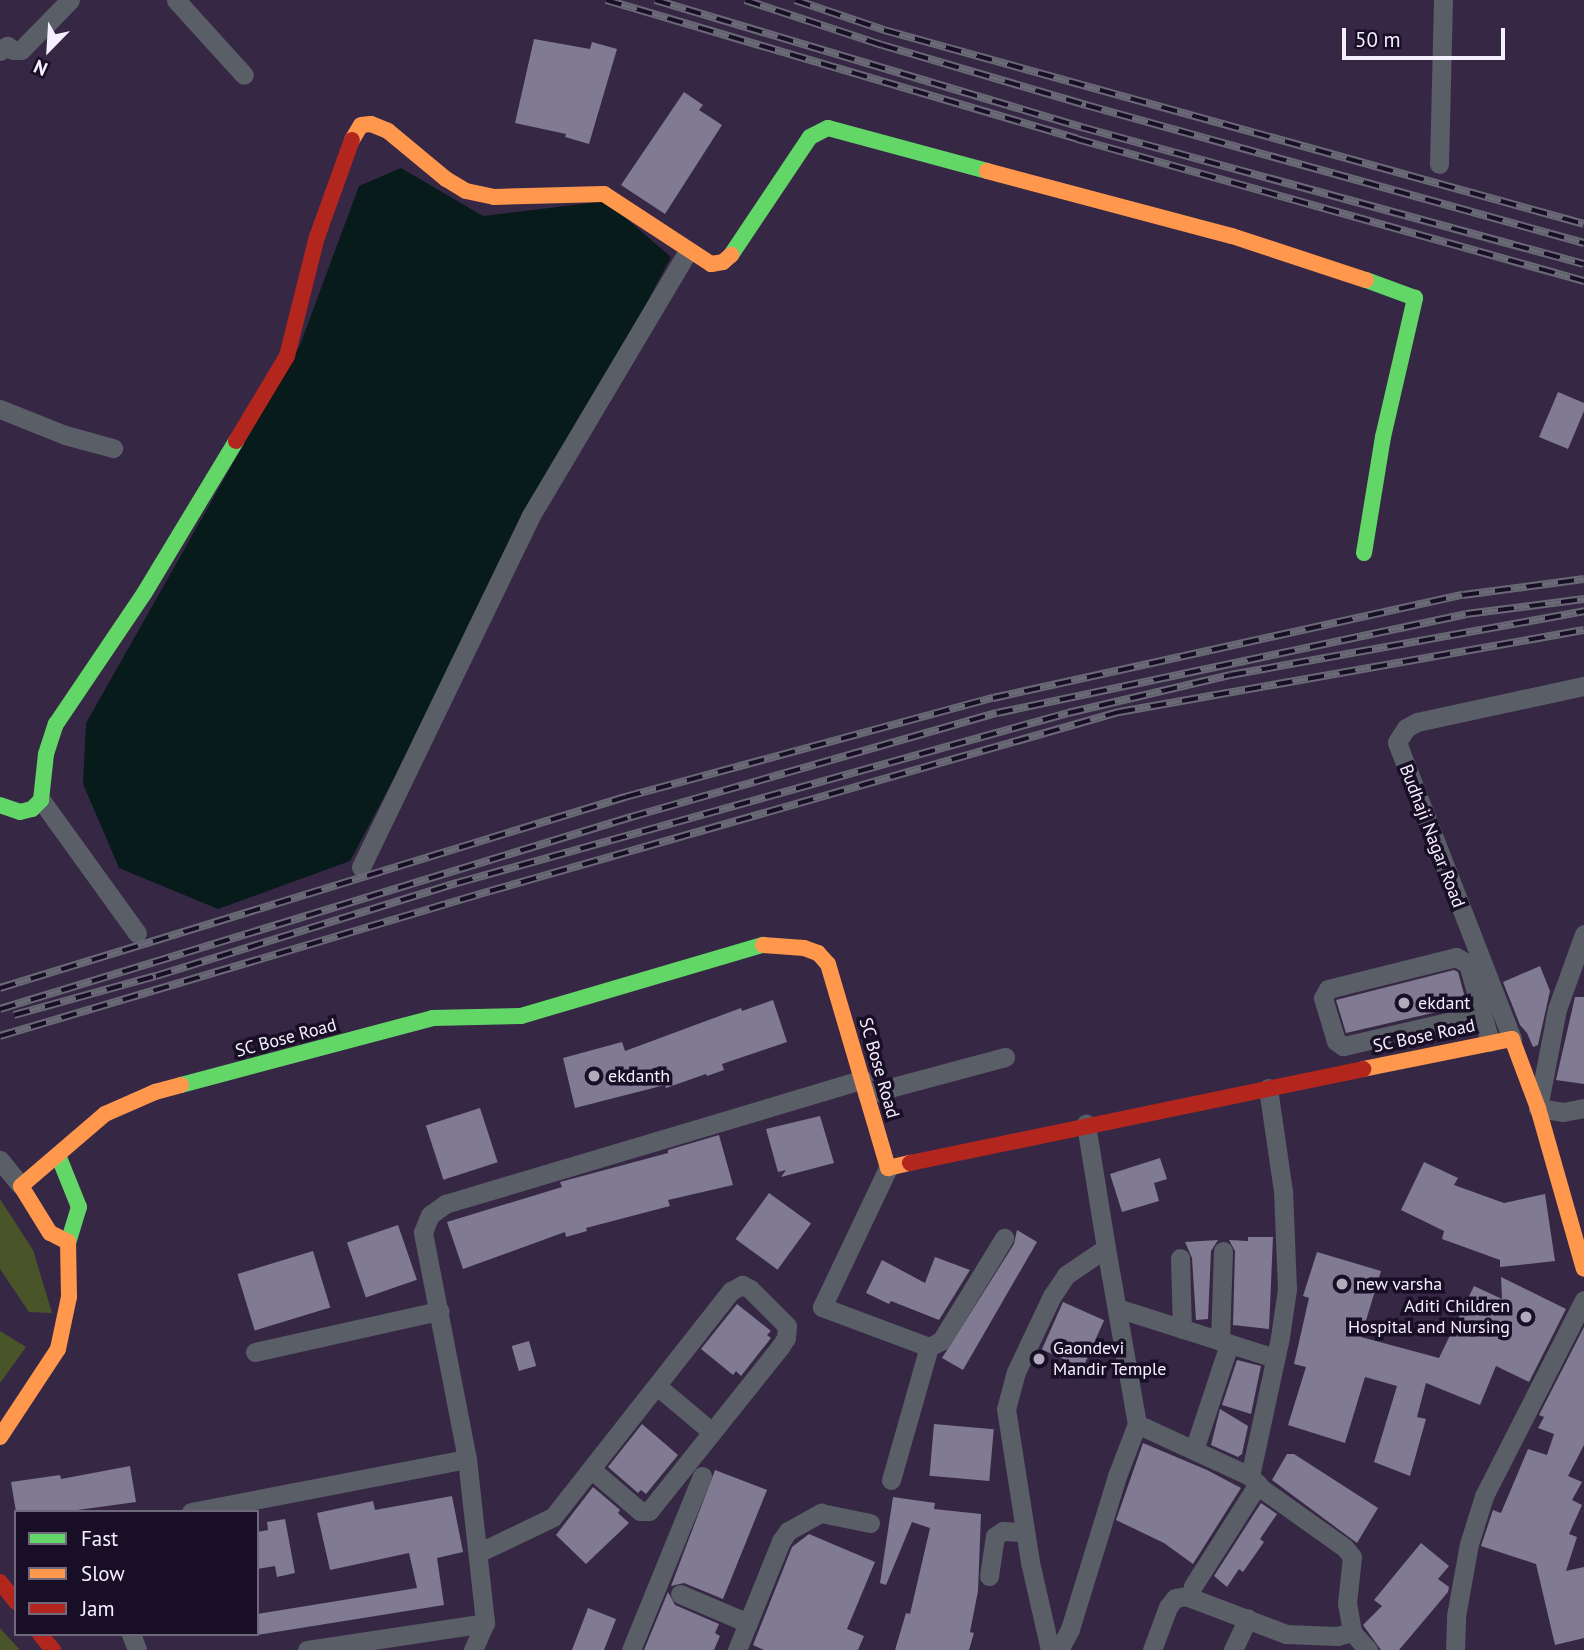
<!DOCTYPE html>
<html>
<head>
<meta charset="utf-8">
<style>
	body { margin:0 }
	#map { position:relative; width:1584px; height:1650px; overflow:hidden; background:#362845; font-family:"PT Sans",sans-serif }
	div>[style] { position:absolute }
	.forest>* { inset:0; background:#495528 }
	.water>* { inset:0; background:#071b1b }
	.building>* { inset:0; background:#807a92; transform-origin:0 0 }
	.street>* { height:19px; margin:-9.5px; padding:0 9.5px; transform-origin:9.5px; border-radius:9.5px; background:#595e67 }
	.fast>* { height:16px; margin:-8px; padding:0 8px; transform-origin:8px; border-radius:8px; background:#63d668 }
	.slow>* { height:16px; margin:-8px; padding:0 8px; transform-origin:8px; border-radius:8px; background:#ff974d }
	.jam>* { height:16px; margin:-8px; padding:0 8px; transform-origin:8px; border-radius:8px; background:#b3261e }
	.rail>* { height:8px; margin-top:-4px; transform-origin:0; background:repeating-linear-gradient(90deg,#180e25 0 16px,#6a6976 0 32px); box-sizing:border-box; border-block:2px solid #6a6976 }
	.dots>* { width:19px; height:19px; translate:-50% -50%; box-sizing:border-box; border:4px solid #180e25; border-radius:50% }
	span { translate:-50% -50%; white-space:nowrap; text-align:center; line-height:1.15; -webkit-text-stroke:7px #180e25; paint-order:stroke }
	.street-label { font-size:18px; color:#f5f0fe }
	.poi-label { font-size:18px; color:#f5f0fe }
	.left { translate:0 -50%; text-align:left }
	.right { translate:-100% -50%; text-align:right }
	.legend { position:absolute; left:14px; top:1510px; width:245px; height:126px; box-sizing:border-box; background:#180e25; border:2px solid #70687c; margin:0; padding:9px 12px; list-style:none; font-size:21px; color:#f5f0fe }
	.legend li { display:flex; align-items:center; gap:14px; height:35px }
	.legend b { width:35px; border:2px solid #70687c }
	.north { position:absolute; left:14px; top:14px; width:70px; height:70px; -webkit-text-stroke:5px #180e25; paint-order:stroke; rotate:204deg; font-size:19px; font-weight:700; line-height:28px; text-align:center; color:#f5f0fe }
	.north::after { content:''; display:block; margin:auto; width:24px; height:32px; background:#f5f0fe; clip-path:polygon(50% 0,100% 100%,50% 72%,0 100%) }
	.scale { position:absolute; left:1342px; top:28px; width:163px; height:32px; box-sizing:border-box; border:4px solid #f5f0fe; border-top:0; padding-left:9px; font-size:21px; line-height:24px; white-space:nowrap; color:#f5f0fe; -webkit-text-stroke:5px #180e25; paint-order:stroke }
</style>
</head>
<body>
<div id="map">
	<div class="forest">
		<i style="clip-path:polygon(0 1199px,33px 1250px,52px 1313px,29px 1312px,0 1269px)"></i>
		<i style="clip-path:polygon(0 1331px,26px 1347px,0 1383px)"></i>
		<i style="clip-path:polygon(0 1628px,20px 1650px,0 1650px)"></i>
	</div>
	<div class="water">
		<i style="clip-path:polygon(401px 168px,483px 216px,606px 201px,671px 257px,350px 861px,218px 909px,119px 868px,83px 784px,86px 723px,300px 345px,359px 186px)"></i>
	</div>
	<div class="building">
		<i style="clip-path:polygon(534px 39px,590px 49px,592px 42px,617px 49px,589px 144px,565px 137px,566px 134px,515px 123px)"></i>
		<i style="clip-path:polygon(684px 92px,703px 105px,699px 110px,722px 125px,665px 214px,621px 185px)"></i>
		<i style="clip-path:polygon(1558px 392px,1584px 403px,1584px 411px,1568px 449px,1539px 437px)"></i>
		<i style="clip-path:polygon(1540px 966px,1550px 991px,1538px 1045px,1533px 1047px,1527px 1033px,1520px 1025px,1503px 982px)"></i>
		<i style="clip-path:polygon(1454px 970px,1458px 972px,1467px 1005px,1346px 1033px,1336px 1000px)"></i>
		<i style="clip-path:polygon(1575px 997px,1584px 997px,1584px 1084px,1556px 1080px)"></i>
		<i style="clip-path:polygon(773px 1000px,787px 1042px,722px 1064px,724px 1070px,707px 1076px,706px 1074px,666px 1088px,665px 1085px,575px 1108px,563px 1058px,622px 1042px,625px 1051px,741px 1008px,742px 1011px)"></i>
		<i style="left:480px;top:1108px;width:57px;height:57px;rotate:72deg"></i>
		<i style="clip-path:polygon(820px 1116px,834px 1163px,781px 1177px,786px 1170px,778px 1172px,766px 1129px)"></i>
		<i style="clip-path:polygon(719px 1135px,733px 1185px,668px 1200px,670px 1206px,586px 1228px,587px 1231px,566px 1237px,565px 1232px,463px 1269px,447px 1222px,562px 1187px,560px 1182px,668px 1153px,668px 1150px)"></i>
		<i style="clip-path:polygon(1160px 1158px,1167px 1179px,1154px 1183px,1159px 1201px,1122px 1212px,1110px 1174px)"></i>
		<i style="clip-path:polygon(1424px 1162px,1458px 1178px,1454px 1185px,1504px 1203px,1545px 1194px,1555px 1261px,1500px 1267px,1500px 1260px,1442px 1239px,1444px 1231px,1401px 1210px)"></i>
		<i style="left:769px;top:1193px;width:52px;height:57px;rotate:36deg"></i>
		<i style="left:398px;top:1225px;width:58px;height:54px;rotate:71deg"></i>
		<i style="clip-path:polygon(1017px 1230px,1037px 1242px,963px 1370px,942px 1358px,1014px 1244px)"></i>
		<i style="clip-path:polygon(1248px 1237px,1273px 1237px,1269px 1329px,1233px 1325px,1235px 1251px,1229px 1240px,1248px 1241px)"></i>
		<i style="clip-path:polygon(1218px 1240px,1211px 1251px,1208px 1319px,1196px 1320px,1192px 1258px,1185px 1242px)"></i>
		<i style="left:313px;top:1251px;width:59px;height:79px;rotate:73deg"></i>
		<i style="clip-path:polygon(1317px 1252px,1381px 1271px,1361px 1337px,1439px 1358px,1474px 1286px,1502px 1299px,1501px 1277px,1566px 1309px,1529px 1382px,1496px 1366px,1480px 1405px,1426px 1383px,1417px 1417px,1426px 1419px,1410px 1476px,1374px 1462px,1397px 1386px,1365px 1377px,1345px 1443px,1288px 1425px,1306px 1367px,1294px 1364px,1309px 1298px,1303px 1296px)"></i>
		<i style="clip-path:polygon(935px 1257px,970px 1270px,939px 1320px,891px 1301px,889px 1304px,866px 1293px,882px 1260px,925px 1283px)"></i>
		<i style="left:1063px;top:1302px;width:45px;height:52px;rotate:24deg"></i>
		<i style="clip-path:polygon(737px 1304px,771px 1331px,767px 1335px,771px 1338px,741px 1376px,736px 1371px,733px 1375px,701px 1349px)"></i>
		<i style="clip-path:polygon(1584px 1327px,1584px 1445px,1568px 1476px,1582px 1482px,1572px 1500px,1582px 1505px,1569px 1534px,1577px 1537px,1566px 1571px,1584px 1567px,1584px 1638px,1555px 1645px,1536px 1564px,1481px 1546px,1493px 1510px,1501px 1513px,1528px 1449px,1547px 1455px,1554px 1434px,1538px 1428px,1544px 1417px,1539px 1415px)"></i>
		<i style="left:529px;top:1341px;width:26px;height:18px;rotate:74deg"></i>
		<i style="clip-path:polygon(1237px 1360px,1261px 1366px,1251px 1414px,1222px 1405px)"></i>
		<i style="clip-path:polygon(1220px 1409px,1248px 1426px,1242px 1454px,1238px 1457px,1211px 1445px)"></i>
		<i style="clip-path:polygon(642px 1424px,678px 1455px,646px 1494px,641px 1490px,638px 1493px,608px 1467px)"></i>
		<i style="left:934px;top:1424px;width:60px;height:52px;rotate:5deg"></i>
		<i style="clip-path:polygon(1143px 1443px,1207px 1470px,1241px 1488px,1193px 1564px,1164px 1543px,1116px 1520px)"></i>
		<i style="clip-path:polygon(1287px 1454px,1294px 1454px,1378px 1508px,1357px 1543px,1272px 1480px)"></i>
		<i style="clip-path:polygon(130px 1466px,136px 1502px,63px 1512px,16px 1512px,11px 1482px,60px 1475px,61px 1479px)"></i>
		<i style="clip-path:polygon(715px 1470px,767px 1490px,723px 1599px,684px 1583px,671px 1586px)"></i>
		<i style="clip-path:polygon(593px 1487px,620px 1510px,618px 1513px,629px 1523px,586px 1564px,556px 1535px)"></i>
		<i style="clip-path:polygon(452px 1496px,463px 1552px,437px 1558px,444px 1605px,257px 1635px,257px 1614px,417px 1588px,409px 1553px,330px 1570px,317px 1513px,373px 1501px,375px 1510px)"></i>
		<i style="clip-path:polygon(893px 1497px,935px 1503px,934px 1509px,981px 1514px,978px 1591px,970px 1632px,974px 1633px,969px 1650px,895px 1650px,906px 1613px,910px 1614px,930px 1528px,912px 1522px,886px 1585px,880px 1583px)"></i>
		<i style="clip-path:polygon(1261px 1503px,1277px 1514px,1260px 1539px,1264px 1542px,1243px 1572px,1239px 1569px,1227px 1587px,1214px 1576px)"></i>
		<i style="clip-path:polygon(285px 1519px,295px 1573px,277px 1577px,275px 1566px,257px 1569px,257px 1532px,268px 1530px,267px 1522px)"></i>
		<i style="clip-path:polygon(809px 1534px,875px 1562px,847px 1629px,864px 1636px,858px 1650px,764px 1650px,753px 1645px,792px 1547px)"></i>
		<i style="clip-path:polygon(1421px 1543px,1449px 1566px,1438px 1579px,1449px 1587px,1448px 1592px,1399px 1650px,1381px 1650px,1363px 1625px,1382px 1606px,1374px 1600px)"></i>
		<i style="clip-path:polygon(668px 1592px,675px 1605px,719px 1624px,715px 1633px,720px 1636px,714px 1650px,644px 1650px)"></i>
		<i style="clip-path:polygon(588px 1608px,616px 1619px,604px 1650px,572px 1650px)"></i>
	</div>
	<div class="street">
		<i style="left:176px;top:0;width:101px;rotate:47.8deg"></i>
		<i style="left:0;top:51px;width:9px;rotate:-36deg"></i>
		<i style="left:7px;top:46px;width:7px;rotate:34deg"></i>
		<i style="left:13px;top:50px;width:8px"></i>
		<i style="left:21px;top:50px;width:70px;rotate:-45.6deg"></i>
		<i style="left:1439px;top:164px;width:164px;rotate:-88.6deg"></i>
		<i style="left:0;top:409px;width:70px;rotate:21.8deg"></i>
		<i style="left:65px;top:435px;width:50px;rotate:15.2deg"></i>
		<i style="left:41px;top:800px;width:164px;rotate:54.2deg"></i>
		<i style="left:361px;top:867px;width:389px;rotate:-64.2deg"></i>
		<i style="left:530px;top:517px;width:309px;rotate:-59.3deg"></i>
		<i style="left:1584px;top:934px;width:80px;rotate:109.8deg"></i>
		<i style="left:1557px;top:1009px;width:101px;rotate:100.9deg"></i>
		<i style="left:1538px;top:1108px;width:25px;rotate:9deg"></i>
		<i style="left:1563px;top:1112px;width:21px;rotate:-11deg"></i>
		<i style="left:1482px;top:1014px;width:143px;rotate:167deg"></i>
		<i style="left:1343px;top:1046px;width:9px;rotate:-144deg"></i>
		<i style="left:1336px;top:1041px;width:45px;rotate:-106.8deg"></i>
		<i style="left:1323px;top:998px;width:10px;rotate:-61deg"></i>
		<i style="left:1328px;top:989px;width:132px;rotate:-14deg"></i>
		<i style="left:1456px;top:957px;width:14px;rotate:30deg"></i>
		<i style="left:1468px;top:964px;width:81px;rotate:74.2deg"></i>
		<i style="left:1512px;top:1039px;width:318px;rotate:-111.2deg"></i>
		<i style="left:1397px;top:742px;width:17px;rotate:-57deg"></i>
		<i style="left:1406px;top:728px;width:13px;rotate:-29deg"></i>
		<i style="left:1417px;top:722px;width:171px;rotate:-12.2deg"></i>
		<i style="left:867px;top:1094px;width:143px;rotate:-15deg"></i>
		<i style="left:0;top:1160px;width:33px;rotate:51deg"></i>
		<i style="left:888px;top:1168px;width:154px;rotate:115.4deg"></i>
		<i style="left:822px;top:1307px;width:114px;rotate:20.5deg"></i>
		<i style="left:1180px;top:1258px;width:71px;rotate:88.4deg"></i>
		<i style="left:1117px;top:1308px;width:166px;rotate:17.6deg"></i>
		<i style="left:1220px;top:1341px;width:90px;rotate:-88.1deg"></i>
		<i style="left:255px;top:1352px;width:189px;rotate:-12.6deg"></i>
		<i style="left:657px;top:1386px;width:72px;rotate:39.9deg"></i>
		<i style="left:1137px;top:1424px;width:124px;rotate:24.7deg"></i>
		<i style="left:1250px;top:1476px;width:16px;rotate:47deg"></i>
		<i style="left:1261px;top:1488px;width:103px;rotate:35.5deg"></i>
		<i style="left:1345px;top:1548px;width:11px;rotate:52deg"></i>
		<i style="left:1352px;top:1557px;width:46px;rotate:96.2deg"></i>
		<i style="left:1347px;top:1603px;width:29px;rotate:80deg"></i>
		<i style="left:1352px;top:1632px;width:24px;rotate:48deg"></i>
		<i style="left:1194px;top:1450px;width:112px;rotate:-71.7deg"></i>
		<i style="left:467px;top:1459px;width:165px;rotate:83.7deg"></i>
		<i style="left:485px;top:1623px;width:30px;rotate:114deg"></i>
		<i style="left:1250px;top:1476px;width:142px;rotate:-77.8deg"></i>
		<i style="left:1280px;top:1337px;width:49px;rotate:-81.7deg"></i>
		<i style="left:1287px;top:1289px;width:98px;rotate:-92.3deg"></i>
		<i style="left:1283px;top:1191px;width:104px;rotate:-98.3deg"></i>
		<i style="left:891px;top:1480px;width:138px;rotate:-74.1deg"></i>
		<i style="left:929px;top:1347px;width:13px;rotate:-27deg"></i>
		<i style="left:941px;top:1341px;width:121px;rotate:-58.5deg"></i>
		<i style="left:191px;top:1512px;width:281px;rotate:-10.9deg"></i>
		<i style="left:467px;top:1459px;width:231px;rotate:-101deg"></i>
		<i style="left:423px;top:1232px;width:18px;rotate:-68deg"></i>
		<i style="left:430px;top:1215px;width:19px;rotate:-36deg"></i>
		<i style="left:445px;top:1204px;width:436px;rotate:-16.6deg"></i>
		<i style="left:478px;top:1553px;width:83px;rotate:-25.6deg"></i>
		<i style="left:553px;top:1517px;width:288px;rotate:-51.8deg"></i>
		<i style="left:731px;top:1291px;width:13px;rotate:-29deg"></i>
		<i style="left:742px;top:1285px;width:9px;rotate:27deg"></i>
		<i style="left:750px;top:1289px;width:52px;rotate:45deg"></i>
		<i style="left:787px;top:1326px;width:12px;rotate:95deg"></i>
		<i style="left:786px;top:1338px;width:11px;rotate:124deg"></i>
		<i style="left:780px;top:1347px;width:210px;rotate:128.6deg"></i>
		<i style="left:649px;top:1511px;width:9px;rotate:180deg"></i>
		<i style="left:640px;top:1511px;width:63px;rotate:-139.5deg"></i>
		<i style="left:989px;top:1576px;width:40px;rotate:-81.5deg"></i>
		<i style="left:995px;top:1536px;width:9px;rotate:-32deg"></i>
		<i style="left:1003px;top:1531px;width:22px;rotate:3deg"></i>
		<i style="left:1193px;top:1586px;width:121px;rotate:-57.5deg"></i>
		<i style="left:680px;top:1594px;width:74px;rotate:23.1deg"></i>
		<i style="left:131px;top:1634px;width:17px;rotate:69deg"></i>
		<i style="left:307px;top:1650px;width:180px;rotate:-8.6deg"></i>
		<i style="left:631px;top:1650px;width:188px;rotate:-67.8deg"></i>
		<i style="left:737px;top:1650px;width:118px;rotate:-68deg"></i>
		<i style="left:781px;top:1541px;width:12px;rotate:-55deg"></i>
		<i style="left:788px;top:1531px;width:38px;rotate:-29deg"></i>
		<i style="left:821px;top:1513px;width:50px;rotate:11.5deg"></i>
		<i style="left:1050px;top:1650px;width:90px;rotate:-102.8deg"></i>
		<i style="left:1030px;top:1562px;width:155px;rotate:-98.9deg"></i>
		<i style="left:1006px;top:1409px;width:38px;rotate:-75deg"></i>
		<i style="left:1016px;top:1372px;width:84px;rotate:-64.7deg"></i>
		<i style="left:1052px;top:1296px;width:25px;rotate:-56deg"></i>
		<i style="left:1066px;top:1275px;width:48px;rotate:-34deg"></i>
		<i style="left:1106px;top:1248px;width:126px;rotate:-99.2deg"></i>
		<i style="left:1059px;top:1650px;width:24px;rotate:-62deg"></i>
		<i style="left:1070px;top:1629px;width:160px;rotate:-72.9deg"></i>
		<i style="left:1117px;top:1476px;width:56px;rotate:-69deg"></i>
		<i style="left:1137px;top:1424px;width:179px;rotate:-100deg"></i>
		<i style="left:1152px;top:1650px;width:46px;rotate:-69.6deg"></i>
		<i style="left:1168px;top:1607px;width:11px;rotate:-52deg"></i>
		<i style="left:1175px;top:1598px;width:11px;rotate:-10deg"></i>
		<i style="left:1186px;top:1596px;width:107px;rotate:20.8deg"></i>
		<i style="left:1286px;top:1634px;width:51px;rotate:2.2deg"></i>
		<i style="left:1337px;top:1636px;width:16px;rotate:-15deg"></i>
		<i style="left:1233px;top:1650px;width:35px;rotate:-65deg"></i>
		<i style="left:1455px;top:1650px;width:34px;rotate:-88deg"></i>
		<i style="left:1456px;top:1616px;width:73px;rotate:-79.8deg"></i>
		<i style="left:1469px;top:1544px;width:50px;rotate:-72.6deg"></i>
		<i style="left:1484px;top:1496px;width:220px;rotate:-63deg"></i>
	</div>
	<div class="fast">
		<i style="left:731px;top:255px;width:142px;rotate:-56.2deg"></i>
		<i style="left:810px;top:137px;width:20px;rotate:-27deg"></i>
		<i style="left:828px;top:128px;width:165px;rotate:15.1deg"></i>
		<i style="left:1364px;top:553px;width:118px;rotate:-80.7deg"></i>
		<i style="left:1383px;top:437px;width:143px;rotate:-77deg"></i>
		<i style="left:1415px;top:298px;width:52px;rotate:-159.8deg"></i>
		<i style="left:0;top:805px;width:21px;rotate:19deg"></i>
		<i style="left:20px;top:812px;width:12px;rotate:-14deg"></i>
		<i style="left:32px;top:809px;width:13px;rotate:-45deg"></i>
		<i style="left:41px;top:800px;width:46px;rotate:-83.8deg"></i>
		<i style="left:46px;top:754px;width:32px;rotate:-72deg"></i>
		<i style="left:56px;top:724px;width:159px;rotate:-56deg"></i>
		<i style="left:145px;top:592px;width:176px;rotate:-58.9deg"></i>
		<i style="left:181px;top:1085px;width:260px;rotate:-14.9deg"></i>
		<i style="left:432px;top:1018px;width:89px;rotate:-1.3deg"></i>
		<i style="left:521px;top:1016px;width:252px;rotate:-16.4deg"></i>
		<i style="left:58px;top:1155px;width:56px;rotate:68deg"></i>
		<i style="left:79px;top:1207px;width:37px;rotate:107deg"></i>
	</div>
	<div class="slow">
		<i style="left:352px;top:140px;width:17px;rotate:-59deg"></i>
		<i style="left:361px;top:125px;width:10px;rotate:-6deg"></i>
		<i style="left:371px;top:124px;width:18px;rotate:22deg"></i>
		<i style="left:388px;top:131px;width:75px;rotate:39.6deg"></i>
		<i style="left:446px;top:179px;width:23px;rotate:31deg"></i>
		<i style="left:466px;top:191px;width:29px;rotate:12deg"></i>
		<i style="left:494px;top:197px;width:110px;rotate:-1.6deg"></i>
		<i style="left:604px;top:194px;width:128px;rotate:33.2deg"></i>
		<i style="left:711px;top:264px;width:12px;rotate:-9deg"></i>
		<i style="left:723px;top:262px;width:11px;rotate:-41deg"></i>
		<i style="left:987px;top:171px;width:253px;rotate:14.9deg"></i>
		<i style="left:1232px;top:236px;width:141px;rotate:18.2deg"></i>
		<i style="left:763px;top:945px;width:41px;rotate:4.2deg"></i>
		<i style="left:804px;top:948px;width:15px;rotate:20deg"></i>
		<i style="left:818px;top:953px;width:15px;rotate:48deg"></i>
		<i style="left:828px;top:964px;width:213px;rotate:73.6deg"></i>
		<i style="left:888px;top:1168px;width:23px;rotate:-13deg"></i>
		<i style="left:1363px;top:1069px;width:152px;rotate:-11.4deg"></i>
		<i style="left:1512px;top:1039px;width:74px;rotate:69.4deg"></i>
		<i style="left:1538px;top:1108px;width:167px;rotate:74.1deg"></i>
		<i style="left:0;top:1437px;width:105px;rotate:-56.6deg"></i>
		<i style="left:58px;top:1349px;width:53px;rotate:-78.1deg"></i>
		<i style="left:69px;top:1297px;width:55px;rotate:-91deg"></i>
		<i style="left:68px;top:1242px;width:20px;rotate:-153deg"></i>
		<i style="left:50px;top:1233px;width:55px;rotate:-121.7deg"></i>
		<i style="left:21px;top:1186px;width:111px;rotate:-40.6deg"></i>
		<i style="left:105px;top:1114px;width:55px;rotate:-23.7deg"></i>
		<i style="left:155px;top:1092px;width:27px;rotate:-15deg"></i>
	</div>
	<div class="jam">
		<i style="left:236px;top:441px;width:99px;rotate:-59deg"></i>
		<i style="left:287px;top:356px;width:123px;rotate:-75.9deg"></i>
		<i style="left:317px;top:237px;width:103px;rotate:-70.2deg"></i>
		<i style="left:910px;top:1163px;width:463px;rotate:-11.7deg"></i>
		<i style="left:0;top:1582px;width:26px;rotate:51deg"></i>
		<i style="left:40px;top:1634px;width:21px;rotate:51deg"></i>
	</div>
	<div class="rail">
		<i style="left:606px;top:0;width:491px;rotate:16.4deg"></i>
		<i style="left:1077px;top:139px;width:527px;rotate:15.65deg"></i>
		<i style="left:655px;top:0;width:445px;rotate:16.6deg"></i>
		<i style="left:1081px;top:127px;width:521px;rotate:15.24deg"></i>
		<i style="left:745px;top:0;width:144px;rotate:18.2deg"></i>
		<i style="left:882px;top:45px;width:213px;rotate:16.4deg"></i>
		<i style="left:1086px;top:105px;width:517px;rotate:15.49deg"></i>
		<i style="left:795px;top:0;width:94px;rotate:18.6deg"></i>
		<i style="left:884px;top:30px;width:726px;rotate:15.49deg"></i>
		<i style="left:0;top:988px;width:654px;rotate:-16.99deg"></i>
		<i style="left:625px;top:797px;width:381px;rotate:-15.1deg"></i>
		<i style="left:993px;top:698px;width:481px;rotate:-12.4deg"></i>
		<i style="left:1463px;top:595px;width:122px;rotate:-7.5deg"></i>
		<i style="left:0;top:1009px;width:660px;rotate:-16.92deg"></i>
		<i style="left:631px;top:817px;width:380px;rotate:-15.9deg"></i>
		<i style="left:997px;top:713px;width:479px;rotate:-11.9deg"></i>
		<i style="left:1466px;top:614px;width:119px;rotate:-7.2deg"></i>
		<i style="left:14px;top:1015px;width:147px;rotate:-15.4deg"></i>
		<i style="left:156px;top:976px;width:315px;rotate:-17.2deg"></i>
		<i style="left:457px;top:883px;width:634px;rotate:-15.55deg"></i>
		<i style="left:1068px;top:713px;width:166px;rotate:-13.2deg"></i>
		<i style="left:1230px;top:675px;width:360px;rotate:-10.2deg"></i>
		<i style="left:0;top:1036px;width:511px;rotate:-16.48deg"></i>
		<i style="left:490px;top:891px;width:654px;rotate:-15.89deg"></i>
		<i style="left:1119px;top:712px;width:472px;rotate:-10deg"></i>
	</div>
	<div class="dots">
		<i style="left:1404px;top:1003px;background:#b2aabd"></i>
		<i style="left:594px;top:1076px;background:#b2aabd"></i>
		<i style="left:1342px;top:1284px;background:#b2aabd"></i>
		<i style="left:1526px;top:1317px;background:#b2aabd"></i>
		<i style="left:1039px;top:1359px;background:#b2aabd"></i>
	</div>
	<div class="street-label">
		<span style="left:1432px;top:836px;rotate:69deg">Budhaji Nagar Road</span>
		<span style="left:1424px;top:1036px;rotate:-12deg">SC Bose Road</span>
		<span style="left:286px;top:1038px;rotate:-15deg">SC Bose Road</span>
		<span style="left:879px;top:1068px;rotate:74deg">SC Bose Road</span>
	</div>
	<div class="poi-label">
		<span class="left" style="left:1418px;top:1003px">ekdant</span>
		<span class="left" style="left:608px;top:1076px">ekdanth</span>
		<span class="left" style="left:1356px;top:1284px">new varsha</span>
		<span class="right" style="left:1510px;top:1317px">Aditi Children<br>Hospital and Nursing</span>
		<span class="left" style="left:1053px;top:1359px">Gaondevi<br>Mandir Temple</span>
	</div>
	<ul class="legend">
	<li><b style="height:9px;background:#63d668"></b>Fast</li>
	<li><b style="height:9px;background:#ff974d"></b>Slow</li>
	<li><b style="height:9px;background:#b3261e"></b>Jam</li>
	</ul>
	<div class="north">N</div>
	<div class="scale">50 m</div>
</div>
</body>
</html>
